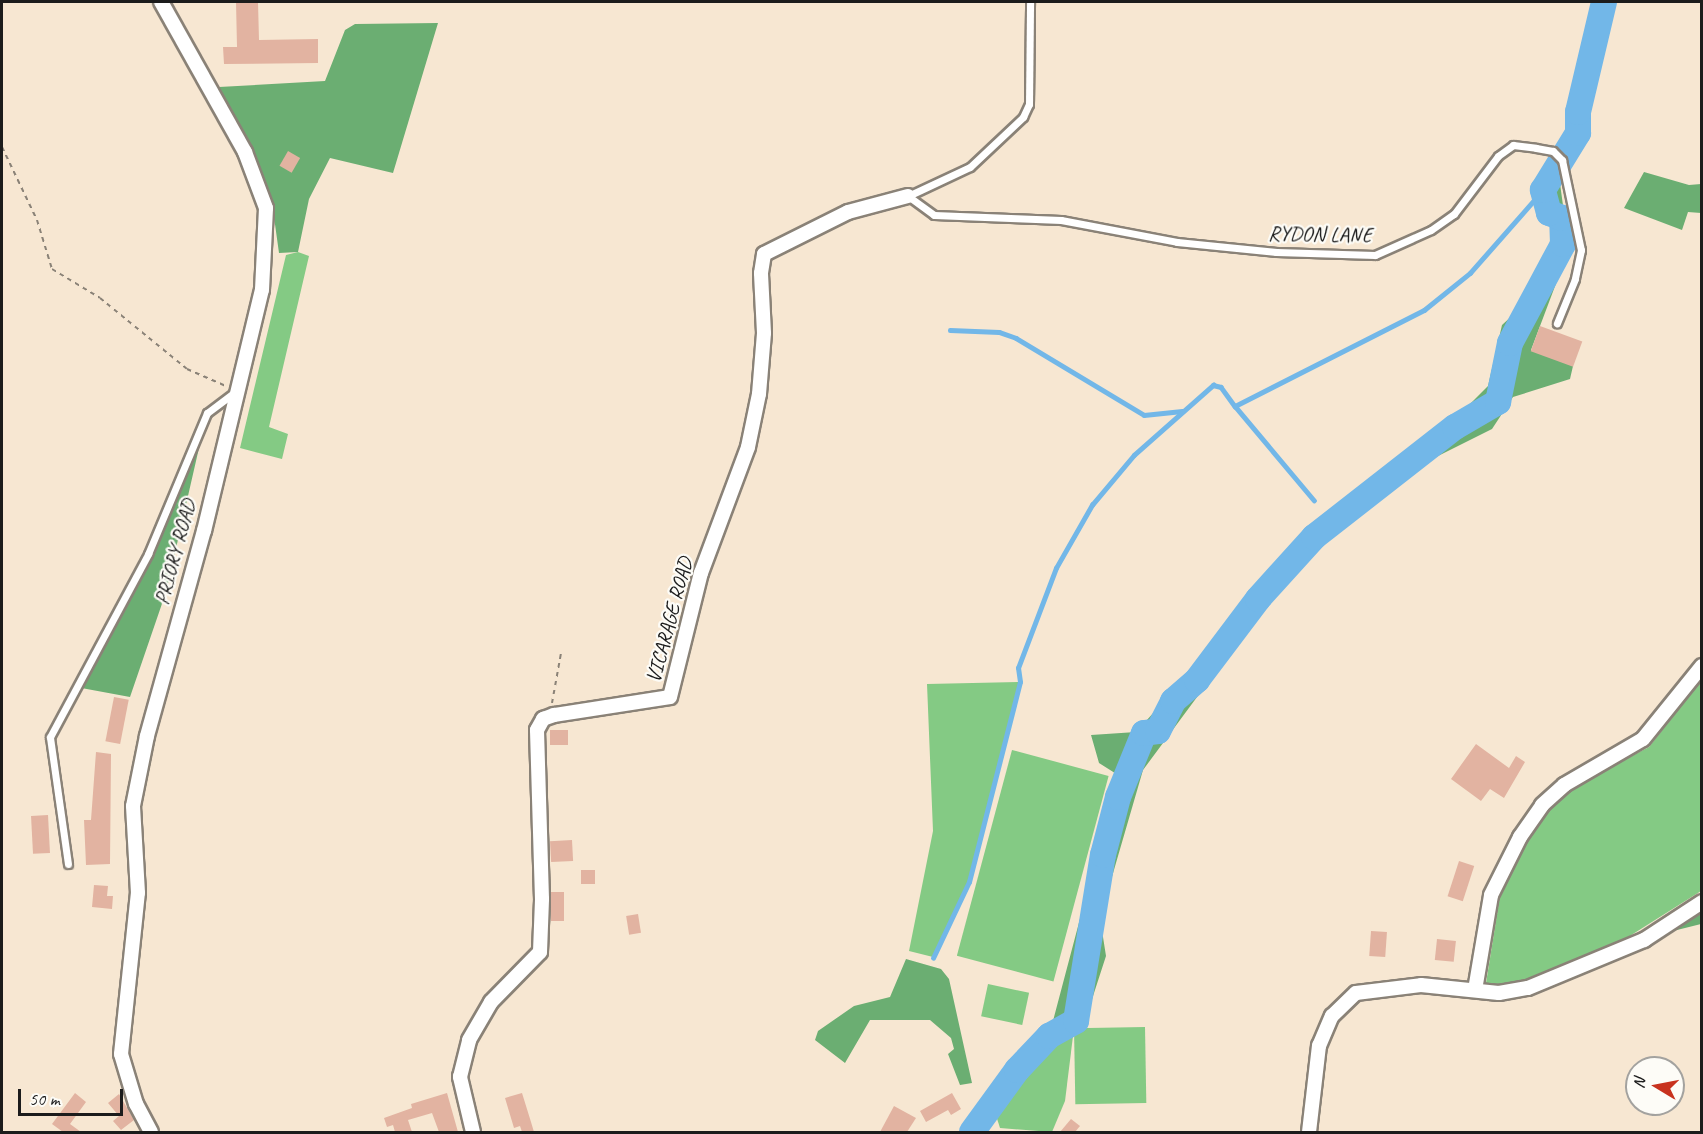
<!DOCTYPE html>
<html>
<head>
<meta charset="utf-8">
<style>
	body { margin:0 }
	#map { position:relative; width:1703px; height:1134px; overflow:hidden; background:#f7e7d2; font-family:Caveat,sans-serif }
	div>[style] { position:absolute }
	.green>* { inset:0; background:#84ca84; transform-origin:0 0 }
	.forest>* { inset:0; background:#6bae72 }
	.stream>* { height:4.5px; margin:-2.25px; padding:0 2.25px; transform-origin:2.25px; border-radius:2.25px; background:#72b7e8 }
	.river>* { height:26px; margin:-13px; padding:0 13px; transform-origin:13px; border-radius:13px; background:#72b7e8 }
	.building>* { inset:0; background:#e2b3a1; transform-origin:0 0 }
	.path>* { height:2px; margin-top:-1px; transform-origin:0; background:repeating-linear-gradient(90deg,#8a8277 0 4.5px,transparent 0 9px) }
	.roads { filter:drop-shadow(2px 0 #8a8277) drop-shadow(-2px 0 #8a8277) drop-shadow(0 2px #8a8277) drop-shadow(0 -2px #8a8277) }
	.lane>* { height:7px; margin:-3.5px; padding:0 3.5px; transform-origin:3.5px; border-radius:3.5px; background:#fff }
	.street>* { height:14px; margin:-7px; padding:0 7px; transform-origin:7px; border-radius:7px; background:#fff }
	span { translate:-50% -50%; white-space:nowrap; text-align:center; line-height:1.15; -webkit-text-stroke:4.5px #fdfcf7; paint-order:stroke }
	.street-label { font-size:21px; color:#1c1c1c }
	.frame { position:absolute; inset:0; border:3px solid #1c1c1c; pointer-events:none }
	.north { position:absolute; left:1625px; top:1056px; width:60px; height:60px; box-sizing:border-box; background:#fdfcf7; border:2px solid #a3a29f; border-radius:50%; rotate:280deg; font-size:16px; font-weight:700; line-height:24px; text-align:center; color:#1c1c1c }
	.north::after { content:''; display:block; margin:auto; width:21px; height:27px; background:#c8321e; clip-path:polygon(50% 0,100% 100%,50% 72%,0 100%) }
	.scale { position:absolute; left:18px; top:1089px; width:105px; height:27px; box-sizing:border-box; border:3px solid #1c1c1c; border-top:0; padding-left:8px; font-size:18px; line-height:21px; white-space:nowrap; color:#1c1c1c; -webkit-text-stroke:4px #fdfcf7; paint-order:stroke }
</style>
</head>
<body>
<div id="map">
	<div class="green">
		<i style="clip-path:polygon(298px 252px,309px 256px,269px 427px,288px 434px,282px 459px,240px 448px,286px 255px)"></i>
		<i style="clip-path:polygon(1701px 681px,1701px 891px,1606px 951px,1536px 979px,1507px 987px,1486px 983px,1500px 896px,1531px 828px,1546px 807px,1567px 790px,1649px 747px)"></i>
		<i style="clip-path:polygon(1020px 682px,969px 882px,933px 957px,909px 951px,933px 831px,927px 684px)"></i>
		<i style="left:1012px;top:750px;width:100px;height:213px;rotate:15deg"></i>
		<i style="left:988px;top:984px;width:42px;height:33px;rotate:12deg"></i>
		<i style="left:1145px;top:1027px;width:76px;height:71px;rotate:89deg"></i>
		<i style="clip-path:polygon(1049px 1036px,1073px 1036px,1065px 1101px,1052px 1132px,1000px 1128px,993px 1106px,1017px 1070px)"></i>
	</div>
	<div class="forest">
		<i style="clip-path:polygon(438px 23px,393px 173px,330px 158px,309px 199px,298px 252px,279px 253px,273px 210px,219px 87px,325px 81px,345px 30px,355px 24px)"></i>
		<i style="clip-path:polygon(1558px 169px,1569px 249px,1531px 350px,1573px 366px,1570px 379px,1513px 397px,1492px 429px,1418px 466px,1303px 554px,1143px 770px,1100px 918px,1106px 956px,1083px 1027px,1073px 1036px,1049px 1036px,1118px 775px,1099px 763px,1091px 735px,1136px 732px,1225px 634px,1281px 558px,1326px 514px,1449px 425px,1488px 386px,1502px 325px,1526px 303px,1561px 218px,1549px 213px,1543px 190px)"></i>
		<i style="clip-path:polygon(1644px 172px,1689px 185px,1701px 184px,1701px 213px,1688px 212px,1682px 230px,1624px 208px)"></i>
		<i style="clip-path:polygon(207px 413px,166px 592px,130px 697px,76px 687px,129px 592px)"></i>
		<i style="clip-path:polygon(1701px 907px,1701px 924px,1661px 934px)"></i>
		<i style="clip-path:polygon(906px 959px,941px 969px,949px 979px,972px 1083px,960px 1085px,948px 1054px,954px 1049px,951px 1038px,930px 1020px,870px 1020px,845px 1063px,815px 1040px,818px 1031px,854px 1006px,890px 997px)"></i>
	</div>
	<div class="stream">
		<i style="left:950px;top:330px;width:49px;rotate:2.3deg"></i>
		<i style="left:999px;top:332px;width:18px;rotate:19deg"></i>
		<i style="left:1016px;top:338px;width:149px;rotate:31deg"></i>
		<i style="left:1144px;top:415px;width:38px;rotate:-6deg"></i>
		<i style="left:1235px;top:406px;width:123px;rotate:50deg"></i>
		<i style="left:933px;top:958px;width:84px;rotate:-64.7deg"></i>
		<i style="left:969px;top:882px;width:206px;rotate:-75.7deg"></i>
		<i style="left:1020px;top:682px;width:14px;rotate:-98deg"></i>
		<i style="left:1018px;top:668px;width:107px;rotate:-69.2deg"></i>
		<i style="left:1056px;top:568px;width:73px;rotate:-60.3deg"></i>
		<i style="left:1092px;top:505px;width:65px;rotate:-50deg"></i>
		<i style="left:1134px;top:455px;width:106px;rotate:-41.5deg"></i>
		<i style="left:1213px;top:385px;width:8px;rotate:14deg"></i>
		<i style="left:1221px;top:387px;width:24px;rotate:54deg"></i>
		<i style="left:1235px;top:406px;width:212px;rotate:-26.9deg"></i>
		<i style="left:1424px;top:310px;width:59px;rotate:-38.8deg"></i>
		<i style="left:1470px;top:273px;width:111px;rotate:-48.7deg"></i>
	</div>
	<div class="river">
		<i style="left:972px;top:1132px;width:77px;rotate:-54deg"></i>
		<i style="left:1017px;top:1070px;width:47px;rotate:-46.7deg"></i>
		<i style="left:1049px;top:1036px;width:31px;rotate:-29deg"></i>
		<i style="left:1076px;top:1021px;width:168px;rotate:-80.8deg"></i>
		<i style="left:1103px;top:855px;width:60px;rotate:-75.5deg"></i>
		<i style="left:1118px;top:797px;width:69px;rotate:-67.9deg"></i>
		<i style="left:1144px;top:733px;width:14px;rotate:-8deg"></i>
		<i style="left:1158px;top:731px;width:34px;rotate:-63deg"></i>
		<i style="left:1173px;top:701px;width:32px;rotate:-41deg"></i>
		<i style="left:1197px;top:680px;width:101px;rotate:-53deg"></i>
		<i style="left:1258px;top:599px;width:84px;rotate:-47.9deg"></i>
		<i style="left:1314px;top:537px;width:179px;rotate:-38deg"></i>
		<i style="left:1455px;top:427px;width:50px;rotate:-30.2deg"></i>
		<i style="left:1498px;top:402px;width:60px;rotate:-78.5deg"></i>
		<i style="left:1510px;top:343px;width:112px;rotate:-61.8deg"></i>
		<i style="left:1563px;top:244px;width:26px;rotate:-92deg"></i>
		<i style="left:1562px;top:218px;width:14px;rotate:-159deg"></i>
		<i style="left:1549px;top:213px;width:24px;rotate:-105deg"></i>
		<i style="left:1543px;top:190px;width:67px;rotate:-58.4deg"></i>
		<i style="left:1578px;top:133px;width:21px;rotate:-90deg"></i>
		<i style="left:1578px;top:112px;width:113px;rotate:-76.7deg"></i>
	</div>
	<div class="building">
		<i style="clip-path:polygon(236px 2px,258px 2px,259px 40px,318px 39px,318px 63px,224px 64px,223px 47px,237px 47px)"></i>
		<i style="left:288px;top:151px;width:14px;height:17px;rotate:30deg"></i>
		<i style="left:1540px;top:326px;width:45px;height:27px;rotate:20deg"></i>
		<i style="left:114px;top:697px;width:15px;height:45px;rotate:11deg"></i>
		<i style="left:550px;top:730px;width:18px;height:15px"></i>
		<i style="clip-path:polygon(1476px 744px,1509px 768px,1516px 756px,1525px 762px,1504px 798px,1490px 789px,1481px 801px,1451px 779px)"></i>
		<i style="clip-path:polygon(96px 752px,111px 754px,110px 864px,86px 865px,84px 820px,91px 820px)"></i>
		<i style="left:48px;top:815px;width:38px;height:17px;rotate:87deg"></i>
		<i style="left:572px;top:840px;width:21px;height:22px;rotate:87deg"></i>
		<i style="left:1459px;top:861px;width:16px;height:37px;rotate:18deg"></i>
		<i style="left:581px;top:870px;width:14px;height:14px"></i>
		<i style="clip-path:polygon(94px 885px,108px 886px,107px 896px,113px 896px,112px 909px,92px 907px)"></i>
		<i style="left:551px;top:892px;width:13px;height:29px"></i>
		<i style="left:638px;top:914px;width:19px;height:12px;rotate:81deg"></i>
		<i style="left:1371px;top:931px;width:16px;height:25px;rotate:4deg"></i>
		<i style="left:1437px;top:939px;width:19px;height:21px;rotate:6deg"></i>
		<i style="clip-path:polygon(75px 1093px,86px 1102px,70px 1124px,81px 1132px,63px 1132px,52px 1124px)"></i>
		<i style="clip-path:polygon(447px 1093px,458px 1132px,439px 1132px,432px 1113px,408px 1120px,412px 1132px,395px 1132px,393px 1125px,387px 1127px,384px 1118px,412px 1108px,411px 1104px)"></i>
		<i style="clip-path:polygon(522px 1093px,531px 1122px,534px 1132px,522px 1132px,520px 1126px,514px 1128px,505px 1098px)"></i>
		<i style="clip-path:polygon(952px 1093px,961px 1109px,951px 1115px,948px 1110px,926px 1122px,920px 1111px)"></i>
		<i style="clip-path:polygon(119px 1094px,134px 1120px,121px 1130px,113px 1121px,119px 1116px,108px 1103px)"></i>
		<i style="clip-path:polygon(894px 1106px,916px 1118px,907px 1132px,880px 1132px)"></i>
		<i style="clip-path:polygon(1071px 1119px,1080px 1126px,1075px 1132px,1060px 1132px)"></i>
	</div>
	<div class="path">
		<i style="left:2px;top:147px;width:81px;rotate:64.4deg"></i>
		<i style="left:37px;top:220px;width:51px;rotate:73deg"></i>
		<i style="left:52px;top:269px;width:56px;rotate:31.1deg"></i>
		<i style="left:100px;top:298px;width:112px;rotate:39.2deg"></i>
		<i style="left:187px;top:369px;width:43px;rotate:23.6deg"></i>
		<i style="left:552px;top:703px;width:51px;rotate:-79.8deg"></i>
	</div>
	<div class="roads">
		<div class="lane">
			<i style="left:908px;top:196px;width:32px;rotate:36deg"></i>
			<i style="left:934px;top:215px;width:127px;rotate:2.3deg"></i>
			<i style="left:1061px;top:220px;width:118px;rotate:10.7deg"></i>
			<i style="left:1177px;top:242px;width:100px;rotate:5.8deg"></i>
			<i style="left:1276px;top:252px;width:99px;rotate:1.7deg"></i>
			<i style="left:1375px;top:255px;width:61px;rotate:-24.1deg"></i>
			<i style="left:1431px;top:230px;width:28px;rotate:-35deg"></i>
			<i style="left:1454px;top:214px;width:73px;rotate:-52.8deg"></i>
			<i style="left:1498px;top:156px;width:19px;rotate:-36deg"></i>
			<i style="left:1513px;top:145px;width:23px;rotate:7deg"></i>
			<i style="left:1536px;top:148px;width:17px;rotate:10deg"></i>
			<i style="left:1553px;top:151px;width:13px;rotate:45deg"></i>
			<i style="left:1562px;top:160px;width:92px;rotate:78.1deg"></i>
			<i style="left:1581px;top:250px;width:30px;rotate:102deg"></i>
			<i style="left:1575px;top:279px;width:48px;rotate:112.2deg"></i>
			<i style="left:908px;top:196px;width:68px;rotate:-25.1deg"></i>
			<i style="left:970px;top:167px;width:73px;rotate:-43.3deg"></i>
			<i style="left:1023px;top:117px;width:14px;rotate:-65deg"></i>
			<i style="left:1029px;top:104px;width:102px;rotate:-89.4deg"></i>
			<i style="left:68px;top:864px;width:128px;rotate:-98.1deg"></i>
			<i style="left:50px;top:737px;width:208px;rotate:-61.8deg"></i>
			<i style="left:148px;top:554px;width:153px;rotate:-67.3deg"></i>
			<i style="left:207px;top:413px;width:36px;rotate:-37deg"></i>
		</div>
		<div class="street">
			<i style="left:1475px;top:990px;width:96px;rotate:-80.4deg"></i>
			<i style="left:1491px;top:895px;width:65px;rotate:-63.4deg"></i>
			<i style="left:1520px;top:837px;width:39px;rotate:-55deg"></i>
			<i style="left:1542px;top:805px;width:30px;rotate:-42deg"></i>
			<i style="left:1564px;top:785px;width:91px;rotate:-30.2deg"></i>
			<i style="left:1643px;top:739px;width:94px;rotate:-51.1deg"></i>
			<i style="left:151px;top:1132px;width:32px;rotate:-118deg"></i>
			<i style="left:136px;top:1104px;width:52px;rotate:-106.7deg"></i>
			<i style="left:121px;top:1054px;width:162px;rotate:-84deg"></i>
			<i style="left:138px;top:893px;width:87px;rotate:-93.3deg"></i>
			<i style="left:133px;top:806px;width:71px;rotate:-78.7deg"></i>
			<i style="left:147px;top:736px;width:213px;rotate:-74.5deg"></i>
			<i style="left:204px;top:531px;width:248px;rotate:-76.5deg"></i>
			<i style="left:262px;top:290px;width:82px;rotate:-87.2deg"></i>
			<i style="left:266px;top:208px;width:60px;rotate:-110.6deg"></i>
			<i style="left:245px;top:152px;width:172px;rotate:-119.2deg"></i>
			<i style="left:473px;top:1132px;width:57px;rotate:-103.3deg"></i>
			<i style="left:460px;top:1077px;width:38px;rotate:-76deg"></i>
			<i style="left:469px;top:1040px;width:44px;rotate:-59.9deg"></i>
			<i style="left:491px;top:1002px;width:70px;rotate:-45.6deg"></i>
			<i style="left:540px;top:952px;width:53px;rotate:-87.8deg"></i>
			<i style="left:542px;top:899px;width:169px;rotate:-91.7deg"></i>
			<i style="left:537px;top:730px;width:13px;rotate:-61deg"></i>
			<i style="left:543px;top:719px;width:12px;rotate:-20deg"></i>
			<i style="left:554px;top:715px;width:117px;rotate:-8.8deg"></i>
			<i style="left:670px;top:697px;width:128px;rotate:-76deg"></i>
			<i style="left:701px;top:573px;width:134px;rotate:-69.5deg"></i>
			<i style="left:748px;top:447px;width:54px;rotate:-78.3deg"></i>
			<i style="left:759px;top:394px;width:61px;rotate:-85.3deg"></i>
			<i style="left:764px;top:333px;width:60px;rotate:-92.9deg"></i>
			<i style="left:761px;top:273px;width:19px;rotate:-81deg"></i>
			<i style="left:764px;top:254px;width:94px;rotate:-26.6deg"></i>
			<i style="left:848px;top:212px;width:62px;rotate:-14.9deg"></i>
			<i style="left:1309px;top:1132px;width:87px;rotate:-83.4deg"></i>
			<i style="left:1319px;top:1046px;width:33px;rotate:-67deg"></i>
			<i style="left:1332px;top:1016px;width:33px;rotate:-44deg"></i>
			<i style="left:1356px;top:993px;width:65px;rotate:-7deg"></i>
			<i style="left:1421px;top:985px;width:78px;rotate:5.9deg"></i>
			<i style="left:1499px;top:993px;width:29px;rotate:-10deg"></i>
			<i style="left:1528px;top:988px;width:126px;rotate:-22.5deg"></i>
			<i style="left:1644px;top:940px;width:69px;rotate:-33.2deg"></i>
		</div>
	</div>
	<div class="street-label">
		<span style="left:1320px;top:234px;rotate:1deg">RYDON LANE</span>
		<span style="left:175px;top:552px;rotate:-75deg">PRIORY ROAD</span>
		<span style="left:669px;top:620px;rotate:-75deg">VICARAGE ROAD</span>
	</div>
	<div class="frame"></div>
	<div class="north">N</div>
	<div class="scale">50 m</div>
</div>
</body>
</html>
